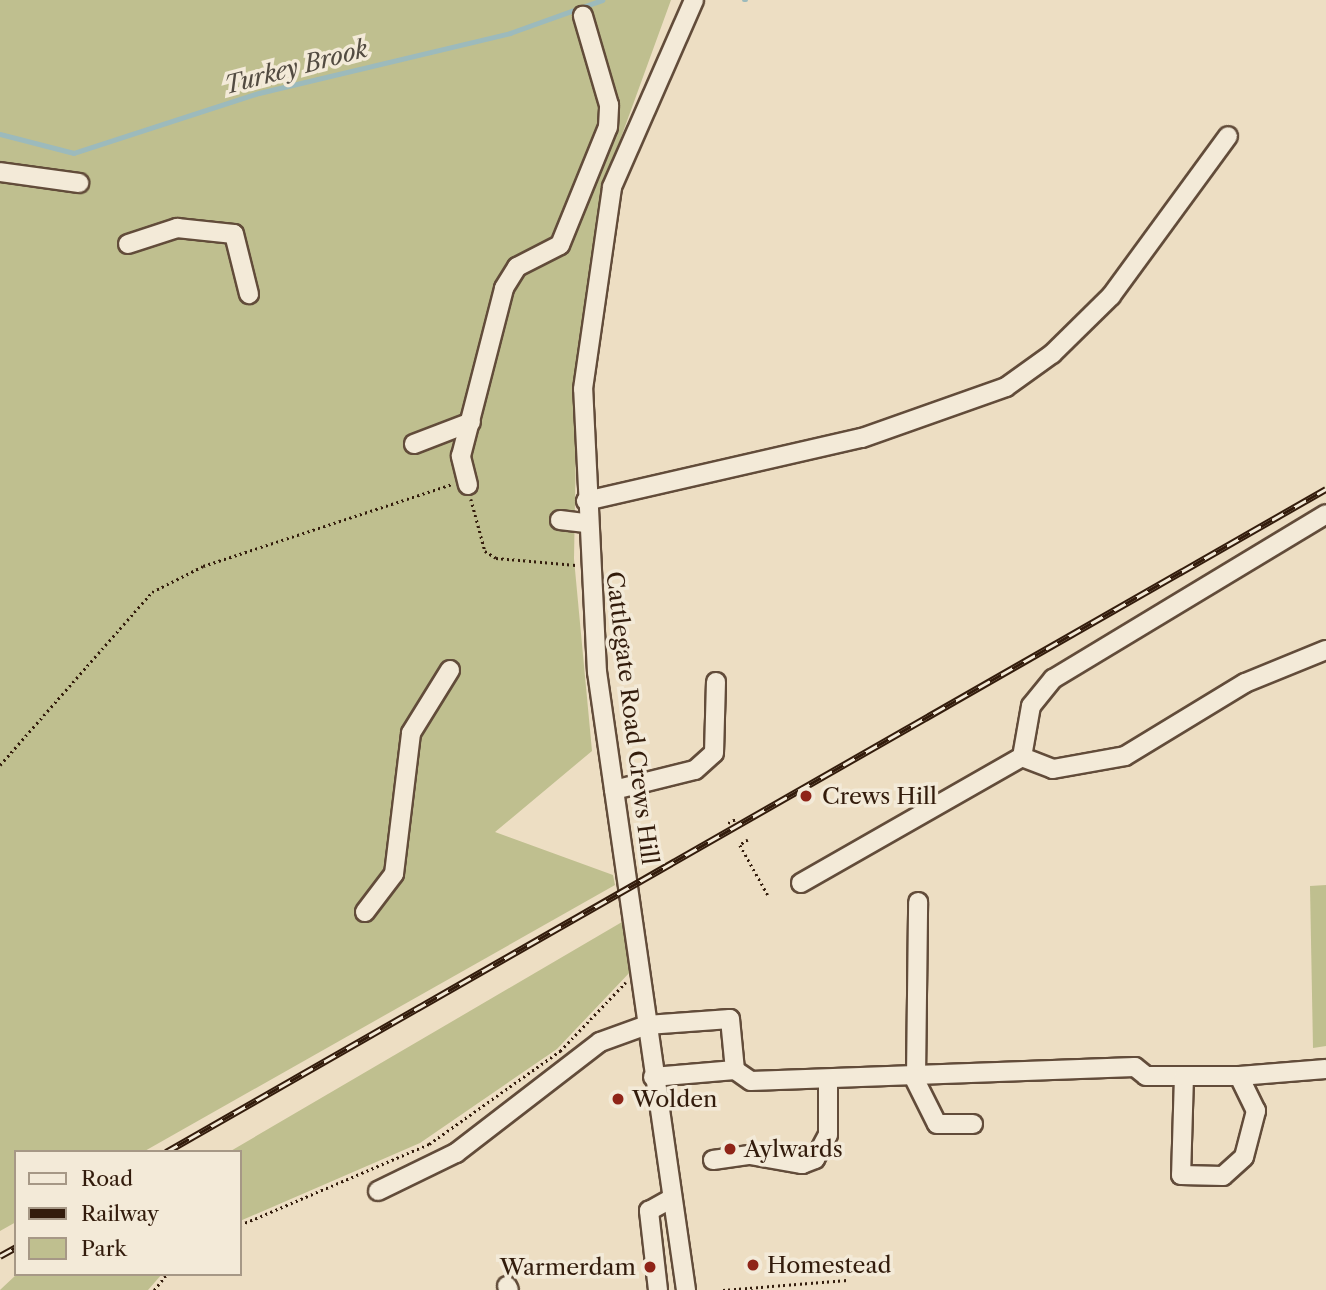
<!DOCTYPE html>
<html>
<head>
<meta charset="utf-8">
<style>
	body { margin:0 }
	#map { position:relative; width:1326px; height:1290px; overflow:hidden; background:#eddec3; font-family:"Libre Caslon Text",serif }
	div>[style] { position:absolute }
	.green>* { inset:0; background:#bfbf8f }
	.stream>* { height:4.5px; margin:-2.25px; padding:0 2.25px; transform-origin:2.25px; border-radius:2.25px; background:#9cbabc }
	.path>* { height:2.5px; margin-top:-1.25px; transform-origin:0; background:repeating-linear-gradient(90deg,#331c0c 0 2px,transparent 0 5.5px) }
	.roads { filter:drop-shadow(2px 0 #624c3a) drop-shadow(-2px 0 #624c3a) drop-shadow(0 2px #624c3a) drop-shadow(0 -2px #624c3a) }
	.minor>* { height:18px; margin:-9px; padding:0 9px; transform-origin:9px; border-radius:9px; background:#f3ead8 }
	.rail>* { height:7px; margin-top:-3.5px; transform-origin:0; background:repeating-linear-gradient(90deg,#f3ead8 0 13px,#331c0c 0 26px); box-sizing:border-box; border-block:2px solid #331c0c }
	.dots>* { width:19px; height:19px; translate:-50% -50%; box-sizing:border-box; border:4px solid #f3ead8; border-radius:50% }
	span { translate:-50% -50%; white-space:nowrap; text-align:center; line-height:1.15; -webkit-text-stroke:7px #f3ead8; paint-order:stroke }
	.street-label { font-size:23px; color:#331c0c }
	.poi-label { font-size:23px; color:#331c0c }
	.left { translate:0 -50%; text-align:left }
	.right { translate:-100% -50%; text-align:right }
	.water-label { font-size:24px; color:#524b41; font-style:italic }
	.legend { position:absolute; left:14px; top:1150px; width:228px; height:126px; box-sizing:border-box; background:#f3ead8; border:2px solid #a69886; margin:0; padding:9px 12px; list-style:none; font-size:21px; color:#331c0c }
	.legend li { display:flex; align-items:center; gap:14px; height:35px }
	.legend b { width:35px; border:2px solid #a69886 }
</style>
</head>
<body>
<div id="map">
	<div class="green">
		<i style="clip-path:polygon(0 0,671px 0,603px 187px,577px 388px,574px 559px,592px 751px,495px 832px,613px 875px,615px 885px,143px 1152px,16px 1152px,16px 1222px,0 1231px)"></i>
		<i style="clip-path:polygon(1326px 885px,1326px 1046px,1313px 1048px,1310px 886px)"></i>
		<i style="clip-path:polygon(622px 922px,631px 971px,557px 1049px,420px 1143px,240px 1221px,240px 1152px,229px 1152px)"></i>
		<i style="clip-path:polygon(17px 1274px,162px 1274px,148px 1290px,0 1290px)"></i>
	</div>
	<div class="stream">
		<i style="left:744px;top:0;width:2px"></i>
		<i style="left:0;top:134px;width:76px;rotate:14.4deg"></i>
		<i style="left:74px;top:153px;width:194px;rotate:-18deg"></i>
		<i style="left:259px;top:93px;width:258px;rotate:-13.4deg"></i>
		<i style="left:510px;top:33px;width:98px;rotate:-19.7deg"></i>
	</div>
	<div class="path">
		<i style="left:471px;top:499px;width:54px;rotate:74.9deg"></i>
		<i style="left:485px;top:551px;width:13px;rotate:32deg"></i>
		<i style="left:496px;top:558px;width:80px;rotate:5deg"></i>
		<i style="left:0;top:765px;width:230px;rotate:-48.7deg"></i>
		<i style="left:152px;top:592px;width:57px;rotate:-27deg"></i>
		<i style="left:203px;top:566px;width:262px;rotate:-18.2deg"></i>
		<i style="left:728px;top:823px;width:9px;rotate:-27deg"></i>
		<i style="left:748px;top:840px;width:9px;rotate:148deg"></i>
		<i style="left:740px;top:845px;width:57px;rotate:60.8deg"></i>
		<i style="left:240px;top:1225px;width:206px;rotate:-23.2deg"></i>
		<i style="left:429px;top:1144px;width:161px;rotate:-35.4deg"></i>
		<i style="left:560px;top:1051px;width:95px;rotate:-46.3deg"></i>
		<i style="left:154px;top:1290px;width:21px;rotate:-51deg"></i>
		<i style="left:723px;top:1290px;width:125px;rotate:-4.6deg"></i>
	</div>
	<div class="roads">
		<div class="minor">
			<i style="left:0;top:172px;width:80px;rotate:7.9deg"></i>
			<i style="left:128px;top:244px;width:52px;rotate:-18.1deg"></i>
			<i style="left:177px;top:228px;width:57px;rotate:6deg"></i>
			<i style="left:234px;top:234px;width:62px;rotate:76deg"></i>
			<i style="left:414px;top:444px;width:61px;rotate:-21.1deg"></i>
			<i style="left:468px;top:485px;width:30px;rotate:-104deg"></i>
			<i style="left:461px;top:456px;width:173px;rotate:-75.6deg"></i>
			<i style="left:504px;top:288px;width:25px;rotate:-58deg"></i>
			<i style="left:517px;top:267px;width:48px;rotate:-27.1deg"></i>
			<i style="left:560px;top:245px;width:127px;rotate:-67.9deg"></i>
			<i style="left:608px;top:127px;width:22px;rotate:-87deg"></i>
			<i style="left:609px;top:105px;width:93px;rotate:-106.3deg"></i>
			<i style="left:586px;top:501px;width:283px;rotate:-12.9deg"></i>
			<i style="left:862px;top:438px;width:153px;rotate:-19.5deg"></i>
			<i style="left:1006px;top:387px;width:57px;rotate:-35.7deg"></i>
			<i style="left:1052px;top:354px;width:83px;rotate:-44.5deg"></i>
			<i style="left:1111px;top:296px;width:198px;rotate:-53.8deg"></i>
			<i style="left:560px;top:520px;width:26px;rotate:7deg"></i>
			<i style="left:1022px;top:757px;width:52px;rotate:-80deg"></i>
			<i style="left:1031px;top:706px;width:35px;rotate:-51deg"></i>
			<i style="left:1053px;top:679px;width:319px;rotate:-31.1deg"></i>
			<i style="left:614px;top:790px;width:83px;rotate:-13.9deg"></i>
			<i style="left:695px;top:770px;width:25px;rotate:-42deg"></i>
			<i style="left:714px;top:753px;width:71px;rotate:-88.4deg"></i>
			<i style="left:801px;top:883px;width:254px;rotate:-29.7deg"></i>
			<i style="left:1022px;top:757px;width:33px;rotate:21deg"></i>
			<i style="left:1053px;top:769px;width:73px;rotate:-10.2deg"></i>
			<i style="left:1125px;top:756px;width:140px;rotate:-31.3deg"></i>
			<i style="left:1245px;top:683px;width:87px;rotate:-22.2deg"></i>
			<i style="left:365px;top:912px;width:48px;rotate:-52.7deg"></i>
			<i style="left:394px;top:874px;width:142px;rotate:-83.1deg"></i>
			<i style="left:411px;top:733px;width:74px;rotate:-58.2deg"></i>
			<i style="left:1239px;top:1076px;width:87px;rotate:-4.6deg"></i>
			<i style="left:653px;top:1077px;width:82px;rotate:-4.9deg"></i>
			<i style="left:735px;top:1070px;width:19px;rotate:35deg"></i>
			<i style="left:751px;top:1081px;width:384px;rotate:-2.1deg"></i>
			<i style="left:1135px;top:1067px;width:14px;rotate:39deg"></i>
			<i style="left:1146px;top:1076px;width:38px"></i>
			<i style="left:1184px;top:1076px;width:99px;rotate:91.7deg"></i>
			<i style="left:1181px;top:1175px;width:42px;rotate:1.4deg"></i>
			<i style="left:1223px;top:1176px;width:28px;rotate:-42deg"></i>
			<i style="left:1244px;top:1157px;width:48px;rotate:-75.4deg"></i>
			<i style="left:1256px;top:1111px;width:39px;rotate:-116deg"></i>
			<i style="left:1239px;top:1076px;width:55px;rotate:180deg"></i>
			<i style="left:916px;top:1077px;width:175px;rotate:-89.3deg"></i>
			<i style="left:914px;top:1078px;width:51px;rotate:63.4deg"></i>
			<i style="left:937px;top:1124px;width:36px"></i>
			<i style="left:713px;top:1160px;width:37px;rotate:-8deg"></i>
			<i style="left:750px;top:1155px;width:53px;rotate:9.8deg"></i>
			<i style="left:802px;top:1164px;width:14px;rotate:-21deg"></i>
			<i style="left:815px;top:1159px;width:27px;rotate:-62deg"></i>
			<i style="left:828px;top:1135px;width:55px;rotate:-90deg"></i>
			<i style="left:378px;top:1191px;width:87px;rotate:-26deg"></i>
			<i style="left:456px;top:1153px;width:182px;rotate:-37.6deg"></i>
			<i style="left:600px;top:1042px;width:50px;rotate:-19.9deg"></i>
			<i style="left:647px;top:1025px;width:83px;rotate:-4.1deg"></i>
			<i style="left:730px;top:1019px;width:51px;rotate:84.4deg"></i>
			<i style="left:507px;top:1286px;width:4px;rotate:63deg"></i>
			<i style="left:658px;top:1290px;width:80px;rotate:-96.5deg"></i>
			<i style="left:649px;top:1211px;width:26px;rotate:-29deg"></i>
			<i style="left:686px;top:1290px;width:624px;rotate:-98.19deg"></i>
			<i style="left:597px;top:672px;width:283px;rotate:-92.8deg"></i>
			<i style="left:583px;top:389px;width:204px;rotate:-81.8deg"></i>
			<i style="left:612px;top:187px;width:204px;rotate:-66.3deg"></i>
		</div>
	</div>
	<div class="rail">
		<i style="left:166px;top:1152px;width:1336px;rotate:-29.75deg"></i>
		<i style="left:0;top:1256px;width:18px;rotate:-29deg"></i>
	</div>
	<div class="dots">
		<i style="left:806px;top:796px;background:#8f2418"></i>
		<i style="left:618px;top:1099px;background:#8f2418"></i>
		<i style="left:730px;top:1149px;background:#8f2418"></i>
		<i style="left:753px;top:1265px;background:#8f2418"></i>
		<i style="left:650px;top:1267px;background:#8f2418"></i>
	</div>
	<div class="street-label">
		<span style="left:632px;top:718px;rotate:83deg">Cattlegate Road Crews Hill</span>
	</div>
	<div class="poi-label">
		<span class="left" style="left:822px;top:796px">Crews Hill</span>
		<span class="left" style="left:632px;top:1099px">Wolden</span>
		<span class="left" style="left:744px;top:1149px">Aylwards</span>
		<span class="left" style="left:767px;top:1265px">Homestead</span>
		<span class="right" style="left:636px;top:1267px">Warmerdam</span>
	</div>
	<div class="water-label">
		<span style="left:296px;top:67px;rotate:-15deg">Turkey Brook</span>
	</div>
	<ul class="legend">
	<li><b style="height:9px;background:#f3ead8"></b>Road</li>
	<li><b style="height:9px;background:#331c0c"></b>Railway</li>
	<li><b style="height:19px;background:#bfbf8f"></b>Park</li>
	</ul>
</div>
</body>
</html>
